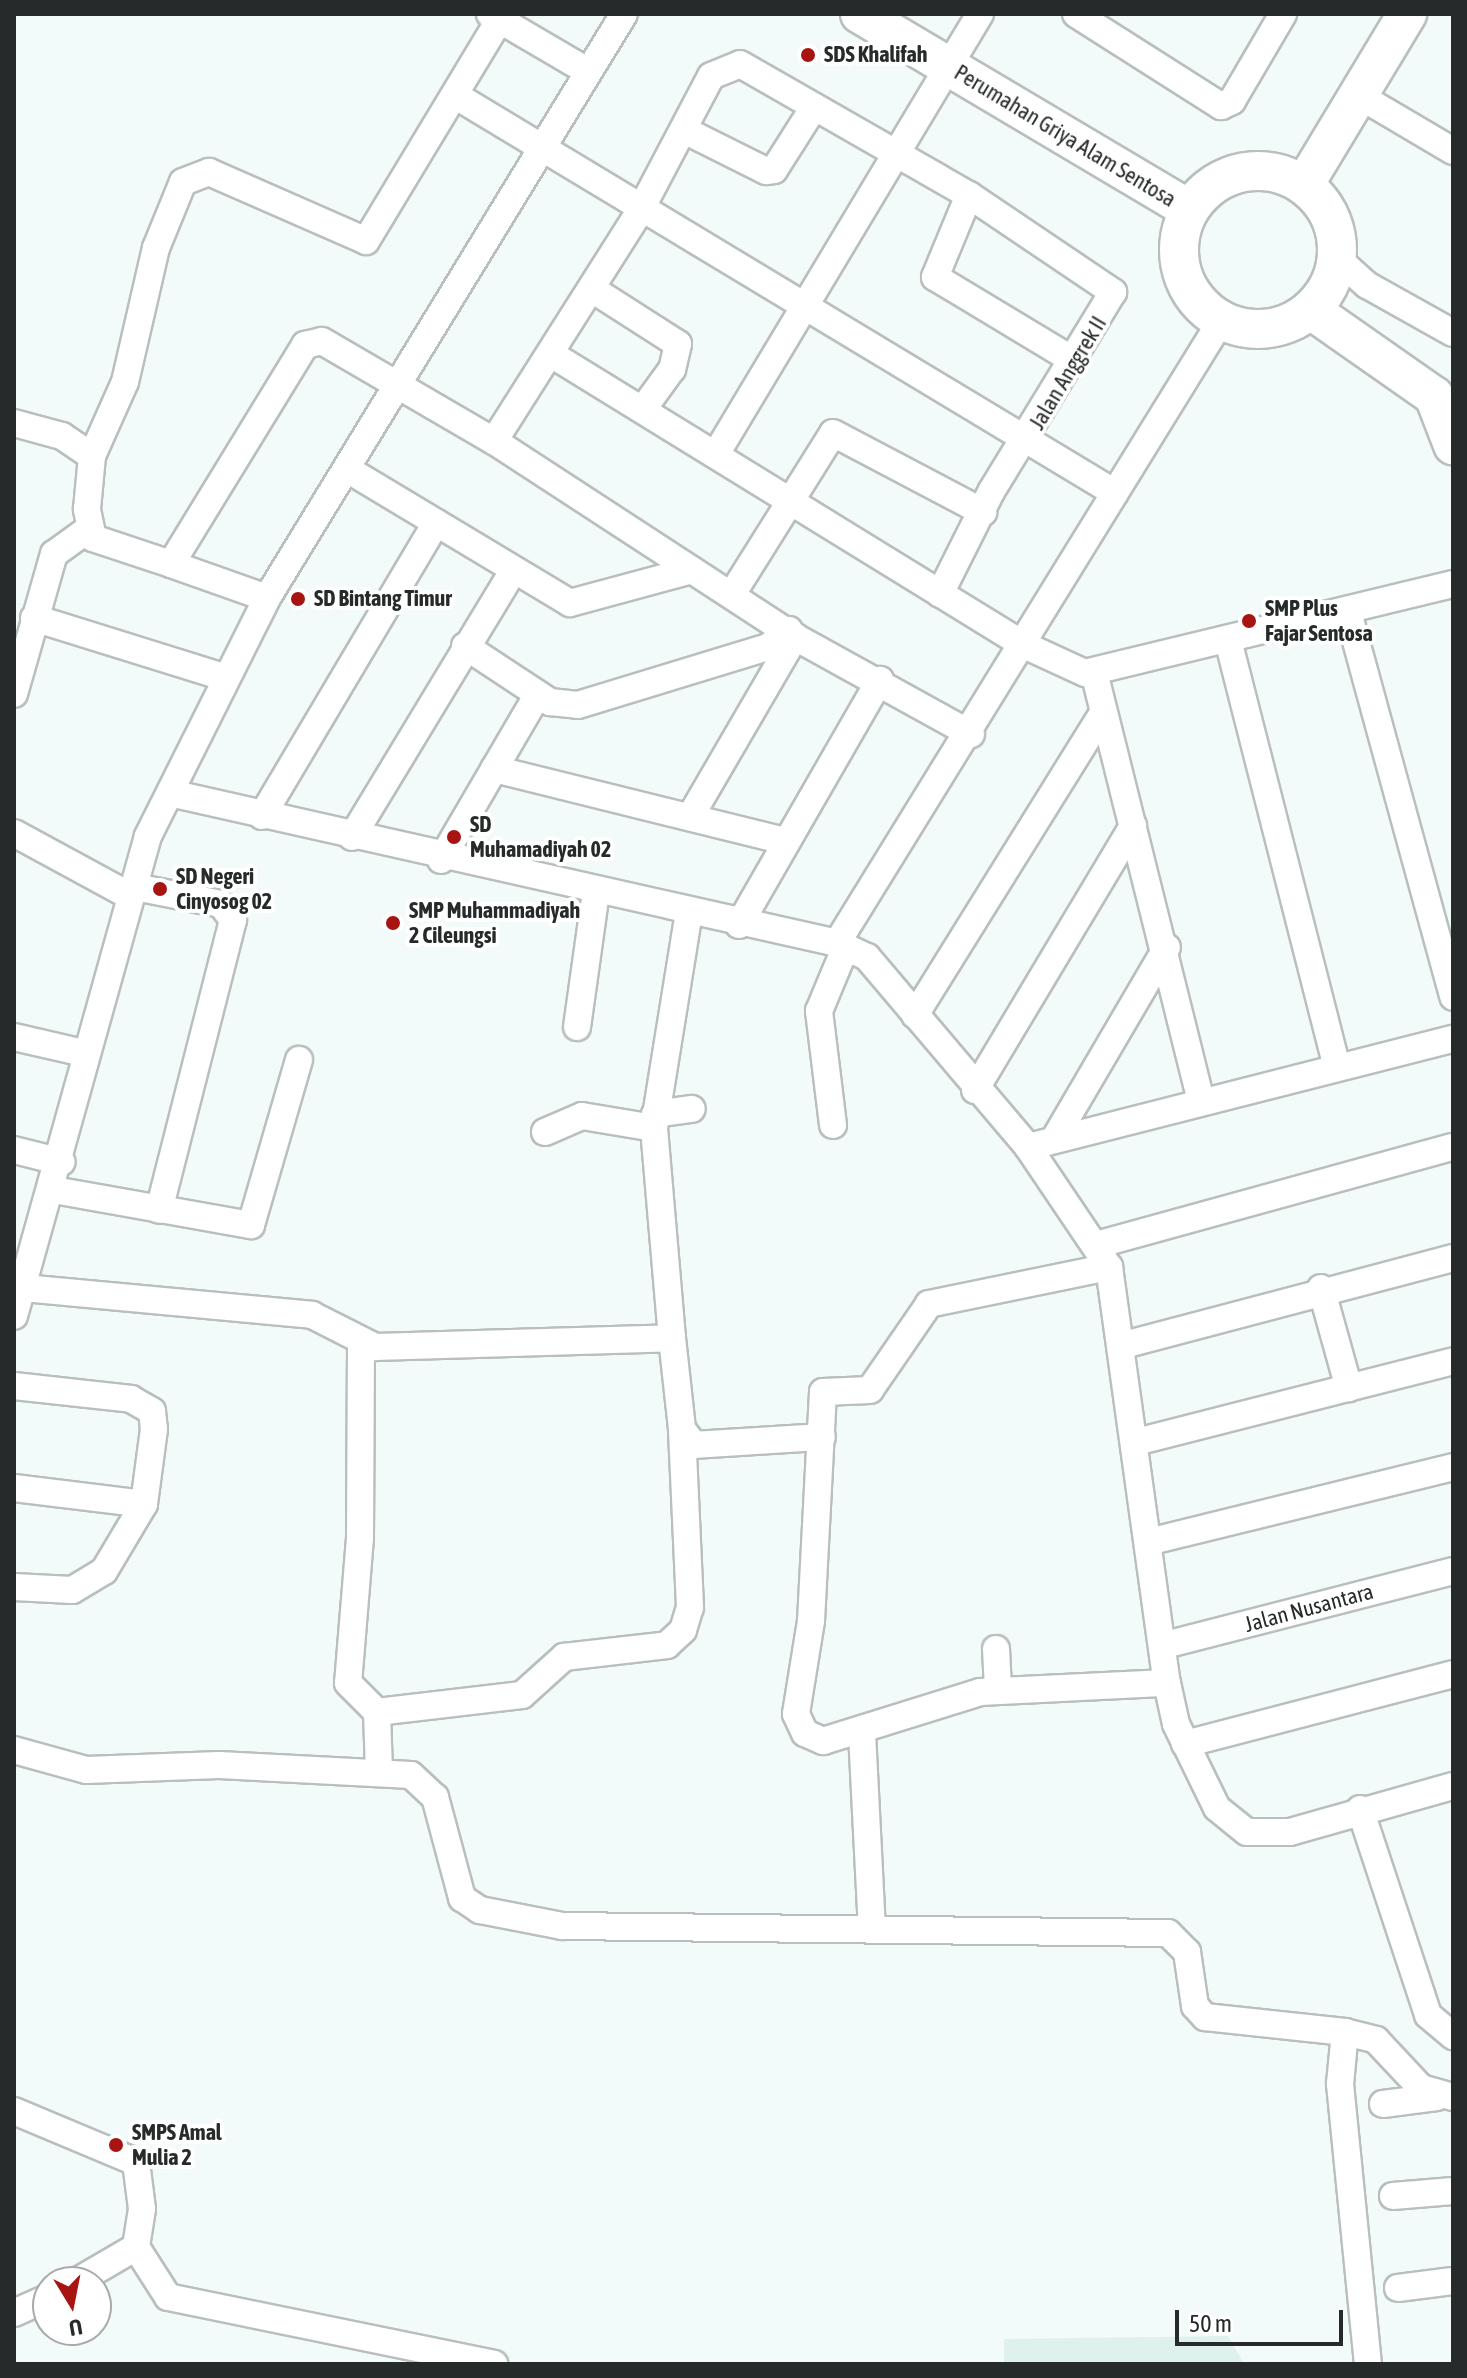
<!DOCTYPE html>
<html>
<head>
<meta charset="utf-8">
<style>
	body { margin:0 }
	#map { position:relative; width:1467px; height:2378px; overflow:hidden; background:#f3fbfa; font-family:"Asap Condensed",sans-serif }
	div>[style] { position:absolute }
	.built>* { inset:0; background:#dff1ed }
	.roads { filter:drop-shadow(2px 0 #b8bfbd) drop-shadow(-2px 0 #b8bfbd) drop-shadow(0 2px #b8bfbd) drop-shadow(0 -2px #b8bfbd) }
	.street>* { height:26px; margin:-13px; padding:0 13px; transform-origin:13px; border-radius:13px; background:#fff }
	.secondary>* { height:38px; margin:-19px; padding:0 19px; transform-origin:19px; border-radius:19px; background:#fff }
	.secondary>.ring { margin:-19px; padding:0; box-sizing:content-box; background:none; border:38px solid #fff; border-radius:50% }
	.dots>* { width:22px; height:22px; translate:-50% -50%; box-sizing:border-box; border:4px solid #fff; border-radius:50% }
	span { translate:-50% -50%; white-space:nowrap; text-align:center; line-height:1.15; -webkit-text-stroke:8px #fff; paint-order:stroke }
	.poi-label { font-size:22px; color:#272a2a; font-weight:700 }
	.left { translate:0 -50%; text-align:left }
	.street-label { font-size:22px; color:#272a2a }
	.frame { position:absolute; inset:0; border:16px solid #272a2a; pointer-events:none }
	.north { position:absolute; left:32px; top:2266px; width:80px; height:80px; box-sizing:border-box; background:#fff; border:2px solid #a9aaaa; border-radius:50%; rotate:170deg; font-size:22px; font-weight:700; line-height:32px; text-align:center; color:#272a2a }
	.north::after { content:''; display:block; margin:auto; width:28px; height:36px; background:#a71411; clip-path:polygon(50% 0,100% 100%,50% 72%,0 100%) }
	.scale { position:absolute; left:1175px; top:2310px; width:168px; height:36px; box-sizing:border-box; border:4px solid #272a2a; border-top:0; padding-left:10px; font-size:24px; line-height:28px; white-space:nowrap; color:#272a2a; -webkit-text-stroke:6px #fff; paint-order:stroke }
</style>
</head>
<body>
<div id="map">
	<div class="built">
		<i style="clip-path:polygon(1228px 2336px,1244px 2364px,1004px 2364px,1004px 2339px)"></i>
	</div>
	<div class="roads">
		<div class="street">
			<i style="left:490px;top:14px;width:113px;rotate:30.4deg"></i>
			<i style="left:1076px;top:14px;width:172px;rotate:32.4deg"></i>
			<i style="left:1221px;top:106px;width:12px;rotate:-24deg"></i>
			<i style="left:1232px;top:101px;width:101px;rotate:-59.6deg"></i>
			<i style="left:1358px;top:95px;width:110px;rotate:30.5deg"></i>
			<i style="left:458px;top:97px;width:767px;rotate:31.08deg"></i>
			<i style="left:684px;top:130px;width:92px;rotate:26.6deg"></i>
			<i style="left:766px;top:171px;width:8px;rotate:-7deg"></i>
			<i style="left:774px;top:170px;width:75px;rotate:-57.6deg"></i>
			<i style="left:969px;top:195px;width:89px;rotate:112.5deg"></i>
			<i style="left:935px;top:277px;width:162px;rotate:31.1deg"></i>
			<i style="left:1338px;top:259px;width:39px;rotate:42deg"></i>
			<i style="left:1367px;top:285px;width:98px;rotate:29.2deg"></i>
			<i style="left:592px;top:289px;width:102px;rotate:32.6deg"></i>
			<i style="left:678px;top:344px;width:26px;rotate:103deg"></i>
			<i style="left:672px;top:369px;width:49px;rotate:125.9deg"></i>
			<i style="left:551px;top:354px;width:555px;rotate:31.6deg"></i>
			<i style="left:1024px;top:645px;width:67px;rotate:24.7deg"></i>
			<i style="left:1085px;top:673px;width:379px;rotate:-13.6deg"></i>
			<i style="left:14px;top:423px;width:50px;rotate:15.2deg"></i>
			<i style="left:62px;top:436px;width:36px;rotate:34deg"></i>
			<i style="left:494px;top:441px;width:275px;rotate:-57.6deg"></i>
			<i style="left:641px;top:209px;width:150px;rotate:-62.2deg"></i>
			<i style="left:711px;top:76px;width:31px;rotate:-22deg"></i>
			<i style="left:740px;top:64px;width:264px;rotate:29.8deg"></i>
			<i style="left:969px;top:195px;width:174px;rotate:34deg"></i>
			<i style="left:1113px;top:292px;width:234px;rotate:121.4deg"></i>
			<i style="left:991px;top:492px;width:114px;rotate:116.6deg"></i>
			<i style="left:716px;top:454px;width:513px;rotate:-59.04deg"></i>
			<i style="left:347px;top:469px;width:260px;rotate:31deg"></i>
			<i style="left:570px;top:603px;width:126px;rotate:-15.1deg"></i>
			<i style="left:171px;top:564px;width:82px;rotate:-161.6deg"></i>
			<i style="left:93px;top:538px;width:30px;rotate:-102deg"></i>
			<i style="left:87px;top:509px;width:53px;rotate:-84.6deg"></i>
			<i style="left:92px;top:456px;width:81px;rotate:-66deg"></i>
			<i style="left:125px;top:382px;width:138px;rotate:-77deg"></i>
			<i style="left:156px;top:248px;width:71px;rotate:-67.8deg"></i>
			<i style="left:183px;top:182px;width:28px;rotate:-21deg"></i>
			<i style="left:209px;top:172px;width:171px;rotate:23.7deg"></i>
			<i style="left:366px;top:241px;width:265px;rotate:-58.9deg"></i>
			<i style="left:734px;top:591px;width:186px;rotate:-57.9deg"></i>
			<i style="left:833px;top:433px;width:170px;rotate:27.8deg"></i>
			<i style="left:267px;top:598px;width:102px;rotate:-160.5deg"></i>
			<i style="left:171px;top:564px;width:257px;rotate:-58.5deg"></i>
			<i style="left:305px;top:345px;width:17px;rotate:-13deg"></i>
			<i style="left:322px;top:341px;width:199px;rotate:30.2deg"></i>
			<i style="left:494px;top:441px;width:359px;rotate:33.1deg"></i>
			<i style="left:795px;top:637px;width:201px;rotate:28.9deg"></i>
			<i style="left:1348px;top:612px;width:399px;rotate:74.7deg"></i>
			<i style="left:34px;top:618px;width:199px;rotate:17.3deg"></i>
			<i style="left:1228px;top:640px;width:441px;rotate:75.7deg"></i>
			<i style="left:465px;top:646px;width:102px;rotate:33.4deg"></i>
			<i style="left:550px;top:702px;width:28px;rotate:6deg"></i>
			<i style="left:578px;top:705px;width:199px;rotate:-17deg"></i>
			<i style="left:768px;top:647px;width:27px;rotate:-39deg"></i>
			<i style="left:1094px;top:672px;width:442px;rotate:76deg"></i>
			<i style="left:14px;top:694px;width:146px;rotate:-74.1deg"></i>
			<i style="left:54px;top:554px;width:41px;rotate:-36deg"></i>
			<i style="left:494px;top:769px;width:296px;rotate:13.9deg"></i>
			<i style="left:170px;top:793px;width:684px;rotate:12.67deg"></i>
			<i style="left:837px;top:943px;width:33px;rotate:25deg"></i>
			<i style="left:867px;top:957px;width:249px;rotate:49.7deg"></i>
			<i style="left:1028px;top:1147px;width:145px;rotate:56deg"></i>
			<i style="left:1109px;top:1267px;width:420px;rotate:82.1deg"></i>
			<i style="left:1167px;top:1683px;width:42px;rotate:77.6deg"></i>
			<i style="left:1176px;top:1724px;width:93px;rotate:64deg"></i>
			<i style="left:1217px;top:1808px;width:38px;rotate:39deg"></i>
			<i style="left:1247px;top:1832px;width:43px"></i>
			<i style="left:1290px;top:1832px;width:169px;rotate:-15.8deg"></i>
			<i style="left:693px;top:812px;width:203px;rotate:-59.8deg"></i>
			<i style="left:262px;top:816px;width:341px;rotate:-59.3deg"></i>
			<i style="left:14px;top:833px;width:132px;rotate:28.5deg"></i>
			<i style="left:352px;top:837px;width:311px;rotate:-58.8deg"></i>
			<i style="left:441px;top:860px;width:192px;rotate:-59.7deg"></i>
			<i style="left:135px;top:887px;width:88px;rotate:11.2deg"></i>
			<i style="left:221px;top:904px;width:20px;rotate:53deg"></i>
			<i style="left:233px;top:920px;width:299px;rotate:104.3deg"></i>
			<i style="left:739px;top:925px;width:283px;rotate:-60.1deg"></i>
			<i style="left:837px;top:943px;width:731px;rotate:-58.31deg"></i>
			<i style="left:915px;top:1015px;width:352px;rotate:-58.1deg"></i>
			<i style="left:577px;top:1027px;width:136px;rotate:-82deg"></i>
			<i style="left:14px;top:1037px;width:72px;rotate:12.9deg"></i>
			<i style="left:975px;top:1090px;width:308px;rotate:-59.1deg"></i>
			<i style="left:655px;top:1114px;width:37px;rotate:-8deg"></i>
			<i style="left:833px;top:1125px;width:115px;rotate:-97deg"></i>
			<i style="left:819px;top:1011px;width:70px;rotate:-67.4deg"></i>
			<i style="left:545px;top:1132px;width:40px;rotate:-23.4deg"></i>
			<i style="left:582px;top:1116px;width:73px;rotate:9.5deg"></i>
			<i style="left:1055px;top:1138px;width:221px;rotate:-59.6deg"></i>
			<i style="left:1028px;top:1147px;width:439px;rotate:-14.3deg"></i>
			<i style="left:14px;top:1150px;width:49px;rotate:14deg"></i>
			<i style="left:54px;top:1190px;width:200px;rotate:10.1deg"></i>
			<i style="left:251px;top:1225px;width:172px;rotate:-73.8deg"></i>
			<i style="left:1096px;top:1245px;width:370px;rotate:-15.4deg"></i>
			<i style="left:1109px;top:1267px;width:184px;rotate:168.4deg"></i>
			<i style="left:929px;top:1304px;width:104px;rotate:124.5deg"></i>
			<i style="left:870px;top:1390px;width:47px;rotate:177.6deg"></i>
			<i style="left:823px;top:1392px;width:229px;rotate:93deg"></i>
			<i style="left:811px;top:1621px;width:94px;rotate:99.2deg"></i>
			<i style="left:796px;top:1714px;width:21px;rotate:65deg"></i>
			<i style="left:805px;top:1733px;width:20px;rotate:24deg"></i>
			<i style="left:823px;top:1741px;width:164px;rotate:-17.3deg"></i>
			<i style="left:980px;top:1692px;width:187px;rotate:-2.8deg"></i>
			<i style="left:23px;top:1288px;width:290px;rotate:5.3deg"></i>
			<i style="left:312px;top:1315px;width:71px;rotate:26.9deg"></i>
			<i style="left:375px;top:1347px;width:297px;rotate:-1.7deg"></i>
			<i style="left:672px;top:1338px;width:211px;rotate:-94.9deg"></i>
			<i style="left:654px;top:1128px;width:219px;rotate:-80.8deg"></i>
			<i style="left:1321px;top:1288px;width:104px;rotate:74.4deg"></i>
			<i style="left:14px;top:1316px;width:498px;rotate:-74.4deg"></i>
			<i style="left:148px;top:836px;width:266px;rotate:-63.4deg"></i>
			<i style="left:267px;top:598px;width:684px;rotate:-58.56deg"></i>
			<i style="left:672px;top:1338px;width:92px;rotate:83.7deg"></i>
			<i style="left:682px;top:1429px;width:20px;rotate:53deg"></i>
			<i style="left:694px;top:1445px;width:128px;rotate:-3.6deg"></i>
			<i style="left:361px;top:1345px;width:193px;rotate:90.3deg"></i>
			<i style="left:360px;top:1538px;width:145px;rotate:94.7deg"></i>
			<i style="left:348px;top:1683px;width:41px;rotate:45deg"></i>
			<i style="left:377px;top:1712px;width:60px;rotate:88.1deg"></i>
			<i style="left:1120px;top:1346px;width:344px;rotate:-14.8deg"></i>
			<i style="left:14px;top:1386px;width:118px;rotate:6.3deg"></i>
			<i style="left:131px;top:1399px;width:24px;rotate:30deg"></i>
			<i style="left:152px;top:1411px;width:18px;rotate:84deg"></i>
			<i style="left:154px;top:1429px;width:76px;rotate:97.6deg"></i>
			<i style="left:144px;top:1504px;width:78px;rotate:120.8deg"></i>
			<i style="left:104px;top:1571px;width:37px;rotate:149deg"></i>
			<i style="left:72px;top:1590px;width:58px;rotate:-177deg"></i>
			<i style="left:1136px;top:1442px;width:327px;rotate:-14.3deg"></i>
			<i style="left:14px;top:1488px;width:131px;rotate:7deg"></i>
			<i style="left:1148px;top:1542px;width:314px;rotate:-13.8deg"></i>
			<i style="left:1165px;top:1645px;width:297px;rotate:-14.4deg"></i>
			<i style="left:996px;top:1649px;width:40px;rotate:87.1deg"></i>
			<i style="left:377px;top:1712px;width:146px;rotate:-6.7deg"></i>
			<i style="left:522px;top:1695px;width:57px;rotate:-42.1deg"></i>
			<i style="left:564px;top:1657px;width:104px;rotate:-6.6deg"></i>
			<i style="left:667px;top:1645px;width:22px;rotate:-43deg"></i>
			<i style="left:683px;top:1630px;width:24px;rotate:-73deg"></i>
			<i style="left:690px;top:1607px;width:178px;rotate:-92.6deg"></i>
			<i style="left:862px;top:1733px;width:197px;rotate:87.1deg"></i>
			<i style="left:1185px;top:1744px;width:277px;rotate:-14.6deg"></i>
			<i style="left:14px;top:1750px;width:75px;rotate:15.5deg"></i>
			<i style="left:86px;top:1770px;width:133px;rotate:-2.2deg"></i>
			<i style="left:219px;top:1765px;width:192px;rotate:3deg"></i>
			<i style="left:411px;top:1775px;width:33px;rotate:43deg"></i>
			<i style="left:435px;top:1797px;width:105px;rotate:75deg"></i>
			<i style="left:462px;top:1898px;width:22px;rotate:34deg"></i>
			<i style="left:480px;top:1910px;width:84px;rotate:11deg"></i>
			<i style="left:562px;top:1926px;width:606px;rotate:0.66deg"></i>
			<i style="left:1168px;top:1933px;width:27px;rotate:45deg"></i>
			<i style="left:1187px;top:1952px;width:55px;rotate:81.6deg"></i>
			<i style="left:1195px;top:2006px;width:15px;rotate:48deg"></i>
			<i style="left:1205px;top:2017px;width:141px;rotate:6.1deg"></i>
			<i style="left:1345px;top:2032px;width:52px;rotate:95.5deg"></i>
			<i style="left:1340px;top:2084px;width:281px;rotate:84.3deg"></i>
			<i style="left:1360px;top:1809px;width:217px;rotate:71.7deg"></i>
			<i style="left:1428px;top:2015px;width:33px;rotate:40deg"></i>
			<i style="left:1345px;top:2032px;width:32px;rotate:14deg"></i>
			<i style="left:1376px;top:2040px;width:66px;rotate:46.8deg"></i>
			<i style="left:1421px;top:2088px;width:33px;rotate:16deg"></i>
			<i style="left:1383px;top:2104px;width:54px;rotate:-7.4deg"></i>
			<i style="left:14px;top:2111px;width:132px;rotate:22.7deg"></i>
			<i style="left:136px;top:2162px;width:47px;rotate:82.7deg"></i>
			<i style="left:142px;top:2209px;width:38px;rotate:99deg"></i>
			<i style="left:136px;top:2247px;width:59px;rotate:57.4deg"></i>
			<i style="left:168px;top:2297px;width:333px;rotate:11.6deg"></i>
			<i style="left:1393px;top:2196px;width:60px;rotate:-4.8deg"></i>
			<i style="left:76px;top:2282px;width:69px;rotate:-30.3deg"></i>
			<i style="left:1398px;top:2288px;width:55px;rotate:-7.3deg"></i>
			<i style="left:14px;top:2313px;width:37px;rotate:-24deg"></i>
		</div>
		<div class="secondary">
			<i style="left:860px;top:14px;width:382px;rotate:30.7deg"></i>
			<i class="ring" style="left:1179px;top:171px;width:120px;height:120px"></i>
			<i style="left:1304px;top:185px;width:200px;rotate:-58.9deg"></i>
			<i style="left:1311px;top:310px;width:150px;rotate:35deg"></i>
			<i style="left:1434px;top:396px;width:53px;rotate:68.8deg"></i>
		</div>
	</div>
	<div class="dots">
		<i style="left:808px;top:55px;background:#a71411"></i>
		<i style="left:298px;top:599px;background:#a71411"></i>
		<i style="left:1249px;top:621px;background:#a71411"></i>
		<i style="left:454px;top:837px;background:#a71411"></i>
		<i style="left:160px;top:889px;background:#a71411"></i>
		<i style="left:393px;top:923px;background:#a71411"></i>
		<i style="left:116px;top:2145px;background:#a71411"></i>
	</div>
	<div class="poi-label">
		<span class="left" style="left:824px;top:55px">SDS Khalifah</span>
		<span class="left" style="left:314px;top:599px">SD Bintang Timur</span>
		<span class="left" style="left:1265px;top:621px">SMP Plus<br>Fajar Sentosa</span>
		<span class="left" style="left:470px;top:837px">SD<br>Muhamadiyah 02</span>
		<span class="left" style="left:176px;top:889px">SD Negeri<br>Cinyosog 02</span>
		<span class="left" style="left:409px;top:923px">SMP Muhammadiyah<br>2 Cileungsi</span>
		<span class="left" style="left:132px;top:2145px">SMPS Amal<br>Mulia 2</span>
	</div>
	<div class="street-label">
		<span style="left:1065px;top:136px;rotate:31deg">Perumahan Griya Alam Sentosa</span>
		<span style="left:1068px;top:373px;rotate:-59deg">Jalan Anggrek II</span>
		<span style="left:1309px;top:1608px;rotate:-15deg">Jalan Nusantara</span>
	</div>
	<div class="frame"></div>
	<div class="north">U</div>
	<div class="scale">50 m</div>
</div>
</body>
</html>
